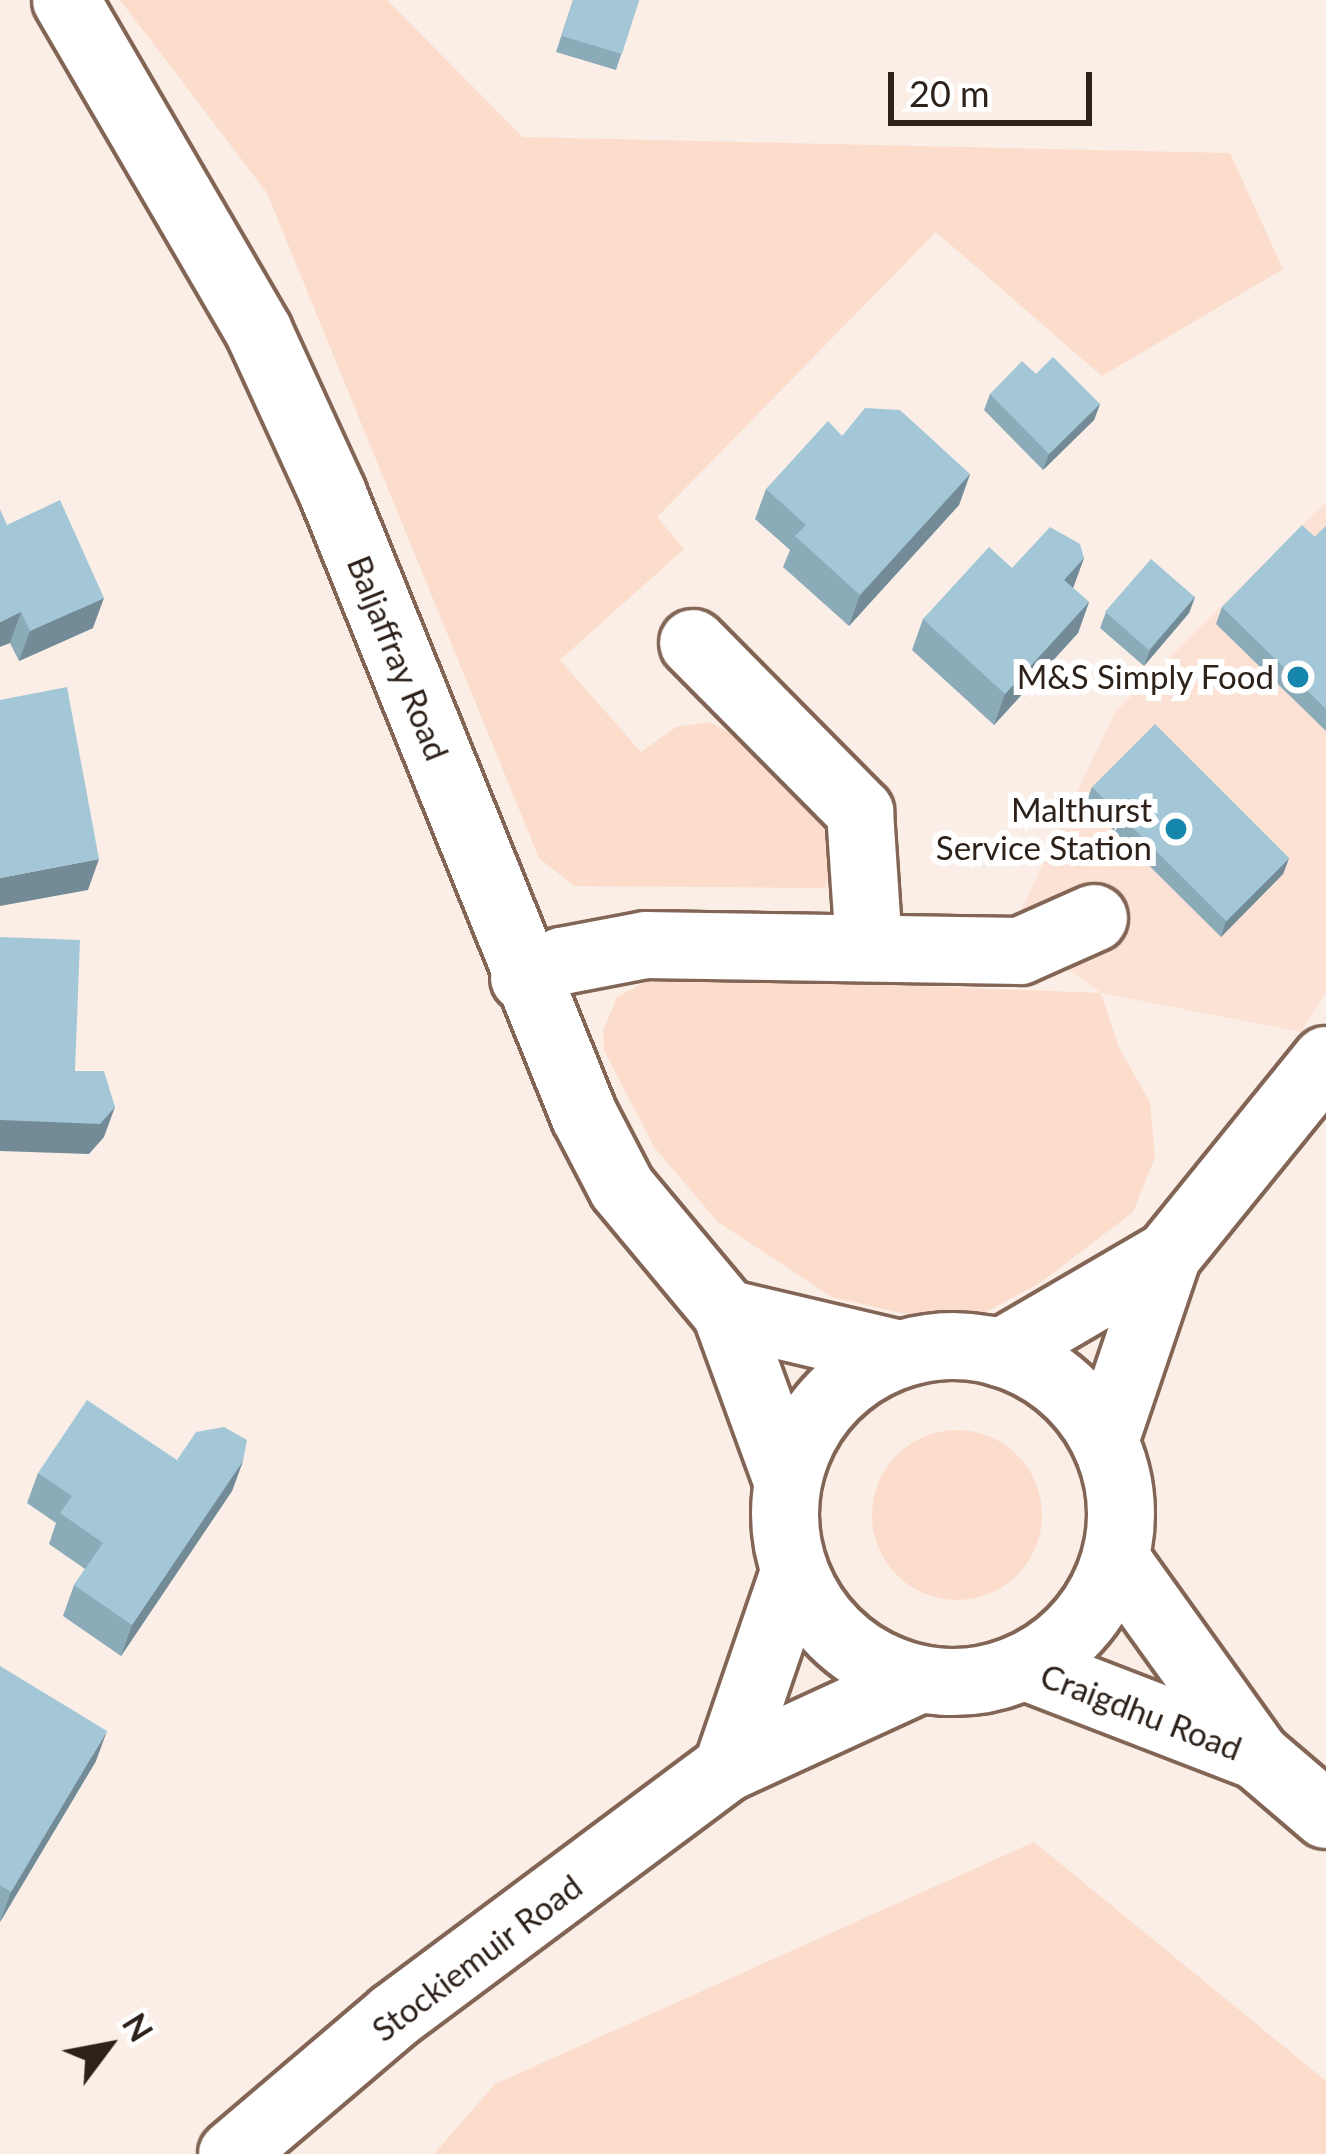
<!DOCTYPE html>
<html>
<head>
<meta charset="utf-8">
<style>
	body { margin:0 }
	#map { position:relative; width:1326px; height:2154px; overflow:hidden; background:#fbeee7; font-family:Lato,sans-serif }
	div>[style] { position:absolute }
	.built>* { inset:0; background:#fbe2d5 }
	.green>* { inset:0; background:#fcdccb }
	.round { border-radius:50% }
	.roads { filter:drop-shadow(3px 0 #826555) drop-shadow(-3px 0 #826555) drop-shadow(0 3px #826555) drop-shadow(0 -3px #826555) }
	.minor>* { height:66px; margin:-33px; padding:0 33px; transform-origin:33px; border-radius:33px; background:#fff }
	.major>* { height:66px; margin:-33px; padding:0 33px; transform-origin:33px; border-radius:33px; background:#fff }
	.major>.ring { margin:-33px; padding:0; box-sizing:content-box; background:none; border:66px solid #fff; border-radius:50% }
	.wall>* { inset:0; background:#8cabb9 }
	.shaded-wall>* { inset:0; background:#728b96 }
	.building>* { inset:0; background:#a3c7d7; transform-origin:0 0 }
	.dots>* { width:33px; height:33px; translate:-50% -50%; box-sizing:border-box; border:6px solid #fff; border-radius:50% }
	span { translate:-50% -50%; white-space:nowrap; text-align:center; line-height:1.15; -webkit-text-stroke:12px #fff; paint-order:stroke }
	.street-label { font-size:33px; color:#2d211a }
	.poi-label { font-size:33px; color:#2d211a }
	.right { translate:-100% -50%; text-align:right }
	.north { position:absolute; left:48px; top:1986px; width:120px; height:120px; -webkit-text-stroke:9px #fff; paint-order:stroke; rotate:58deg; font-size:33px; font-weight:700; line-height:48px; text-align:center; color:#2d211a }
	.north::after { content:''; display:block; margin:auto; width:42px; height:54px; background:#2d211a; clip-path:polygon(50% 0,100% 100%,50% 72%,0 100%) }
	.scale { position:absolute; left:888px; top:72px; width:204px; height:54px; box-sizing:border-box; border:6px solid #2d211a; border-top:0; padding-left:15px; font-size:36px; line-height:42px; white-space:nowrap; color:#2d211a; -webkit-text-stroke:9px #fff; paint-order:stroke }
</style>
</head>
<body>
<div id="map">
	<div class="built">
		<i style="clip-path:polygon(1326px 502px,1326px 992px,1301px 1032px,1101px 993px,1012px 929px,1115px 712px)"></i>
	</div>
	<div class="green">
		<i style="clip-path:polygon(120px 0,387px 0,523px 137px,1230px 153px,1283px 269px,1102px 376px,936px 232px,657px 517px,684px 549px,560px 660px,641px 752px,676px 727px,709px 722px,748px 742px,831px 830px,835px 856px,825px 888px,574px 886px,539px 858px,267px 193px)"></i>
		<i style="clip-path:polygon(657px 976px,1101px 993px,1119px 1048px,1150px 1102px,1155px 1157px,1133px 1212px,1040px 1283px,984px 1313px,923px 1318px,832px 1297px,718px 1222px,654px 1147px,604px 1050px,603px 1031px,617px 997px)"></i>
		<i class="round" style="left:872px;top:1430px;width:170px;height:170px"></i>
		<i style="clip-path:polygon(1034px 1842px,1326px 2081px,1326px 2154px,434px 2154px,495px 2084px)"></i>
	</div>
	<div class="roads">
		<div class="minor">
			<i style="left:693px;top:643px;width:238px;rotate:45.3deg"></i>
			<i style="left:860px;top:812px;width:134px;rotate:86.2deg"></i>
			<i style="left:524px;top:978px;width:42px;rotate:-24.1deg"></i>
			<i style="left:562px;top:961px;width:86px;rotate:-10.8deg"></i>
			<i style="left:646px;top:945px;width:374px;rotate:0.9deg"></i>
			<i style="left:1020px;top:951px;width:81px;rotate:-24deg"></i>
		</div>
		<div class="major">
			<i style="left:66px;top:0;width:384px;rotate:59.8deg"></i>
			<i style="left:259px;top:332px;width:178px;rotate:65.4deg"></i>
			<i style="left:333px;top:494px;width:670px;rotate:67.99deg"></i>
			<i style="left:584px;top:1115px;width:82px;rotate:62.5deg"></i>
			<i style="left:622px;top:1188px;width:163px;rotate:50.2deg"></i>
			<i style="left:726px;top:1313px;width:179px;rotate:70deg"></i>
			<i style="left:726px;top:1313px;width:178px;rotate:13.3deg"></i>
			<i class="ring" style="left:785px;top:1346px;width:270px;height:270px"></i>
			<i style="left:1000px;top:1353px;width:194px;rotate:-30.3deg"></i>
			<i style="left:1168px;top:1255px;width:251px;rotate:-51deg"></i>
			<i style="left:1105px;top:1441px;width:196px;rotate:-71.3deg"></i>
			<i style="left:1116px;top:1559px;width:242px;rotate:54.4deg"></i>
			<i style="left:1257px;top:1756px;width:91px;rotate:40.5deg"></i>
			<i style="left:1026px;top:1667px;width:248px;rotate:21.1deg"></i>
			<i style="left:727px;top:1768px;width:207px;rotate:-71.1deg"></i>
			<i style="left:232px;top:2154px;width:213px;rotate:-40.4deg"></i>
			<i style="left:394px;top:2016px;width:415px;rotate:-36.7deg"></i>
			<i style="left:727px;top:1768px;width:210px;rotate:-24.7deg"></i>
		</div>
	</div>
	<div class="wall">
		<i style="clip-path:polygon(573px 0,639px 0,616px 70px,556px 52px)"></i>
		<i style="clip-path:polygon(1036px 374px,1100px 404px,1094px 420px,1043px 470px,984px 410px,990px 394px)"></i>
		<i style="clip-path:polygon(842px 436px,970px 474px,959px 505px,849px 626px,783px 567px,790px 550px,755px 519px,766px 489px)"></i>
		<i style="clip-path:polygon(7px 525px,93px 628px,19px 661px,10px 643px)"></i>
		<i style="clip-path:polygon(1326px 526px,1326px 731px,1216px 624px,1222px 607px,1315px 537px)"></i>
		<i style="clip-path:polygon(1084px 558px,1073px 588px,1089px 602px,1078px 633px,994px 725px,912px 650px,923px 619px,1012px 568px)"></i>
		<i style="clip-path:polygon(1195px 597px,1189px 613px,1144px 666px,1100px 628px,1106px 612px)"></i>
		<i style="clip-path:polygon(1092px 787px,1289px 858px,1283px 874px,1221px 937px,1086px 803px)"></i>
		<i style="clip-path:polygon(177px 1460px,243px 1461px,232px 1491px,121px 1656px,63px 1616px,74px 1585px,85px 1569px,49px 1544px,56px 1523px,27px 1503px,38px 1473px)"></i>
		<i style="clip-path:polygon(0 1666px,96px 1761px,0 1922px)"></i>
	</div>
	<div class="shaded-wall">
		<i style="clip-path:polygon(1100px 404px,1094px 420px,1043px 470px,1049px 454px)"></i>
		<i style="clip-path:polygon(970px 474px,959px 505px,849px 626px,860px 595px)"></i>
		<i style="clip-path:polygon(1084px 558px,1073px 588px,1064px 580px)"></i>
		<i style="clip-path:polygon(1195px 597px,1189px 613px,1144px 666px,1150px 650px)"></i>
		<i style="clip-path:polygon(104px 598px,93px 628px,19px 661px,30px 631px)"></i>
		<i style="clip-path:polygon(1089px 602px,1078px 633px,994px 725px,1005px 694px)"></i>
		<i style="clip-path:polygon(21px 612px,10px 643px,0 647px,0 622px)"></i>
		<i style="clip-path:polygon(1289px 858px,1283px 874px,1221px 937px,1226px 921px)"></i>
		<i style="clip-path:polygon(99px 859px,88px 890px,0 906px,0 878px)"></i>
		<i style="clip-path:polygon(115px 1107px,104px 1137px,89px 1154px,0 1151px,0 1120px)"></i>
		<i style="clip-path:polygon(243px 1461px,232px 1491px,121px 1656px,132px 1625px)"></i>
		<i style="clip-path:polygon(107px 1731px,96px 1761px,0 1922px,11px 1892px)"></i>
	</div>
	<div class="building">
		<i style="clip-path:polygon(573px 0,639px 0,622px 54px,562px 36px)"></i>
		<i style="clip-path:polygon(1053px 357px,1100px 404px,1049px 454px,990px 394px,1022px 361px,1036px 374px)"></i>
		<i style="clip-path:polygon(865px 408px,900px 410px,970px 474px,860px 595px,795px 536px,806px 525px,766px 489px,828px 421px,842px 436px)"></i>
		<i style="clip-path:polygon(60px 500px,104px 598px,30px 631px,21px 612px,0 622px,0 509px,7px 525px)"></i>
		<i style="clip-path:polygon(1302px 525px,1315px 537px,1326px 526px,1326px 709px,1222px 607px)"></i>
		<i style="clip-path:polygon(1050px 527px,1080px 544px,1084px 558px,1064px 580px,1089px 602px,1005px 694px,923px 619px,989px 547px,1012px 568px)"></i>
		<i style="left:1151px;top:559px;width:58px;height:70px;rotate:41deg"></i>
		<i style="clip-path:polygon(67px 687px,99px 859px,0 878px,0 700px)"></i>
		<i style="left:1155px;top:724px;width:190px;height:89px;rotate:45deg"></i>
		<i style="clip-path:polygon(0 937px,80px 940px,75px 1071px,104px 1071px,115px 1107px,100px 1124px,0 1120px)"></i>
		<i style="clip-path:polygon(87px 1400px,177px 1460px,196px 1432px,224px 1427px,247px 1440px,243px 1461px,132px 1625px,74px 1585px,103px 1543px,60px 1513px,72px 1496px,38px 1473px)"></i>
		<i style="clip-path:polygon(0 1666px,107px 1731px,11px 1892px,0 1885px)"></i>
	</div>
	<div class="dots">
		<i style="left:1298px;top:677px;background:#1587ad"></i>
		<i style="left:1176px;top:829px;background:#1587ad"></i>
	</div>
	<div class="street-label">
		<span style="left:398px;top:658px;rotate:68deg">Baljaffray Road</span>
		<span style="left:1141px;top:1712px;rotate:21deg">Craigdhu Road</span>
		<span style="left:477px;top:1958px;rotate:-37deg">Stockiemuir Road</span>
	</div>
	<div class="poi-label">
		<span class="right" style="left:1274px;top:677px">M&amp;S Simply Food</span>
		<span class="right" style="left:1152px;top:829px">Malthurst<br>Service Station</span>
	</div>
	<div class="north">N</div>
	<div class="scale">20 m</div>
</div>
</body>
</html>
